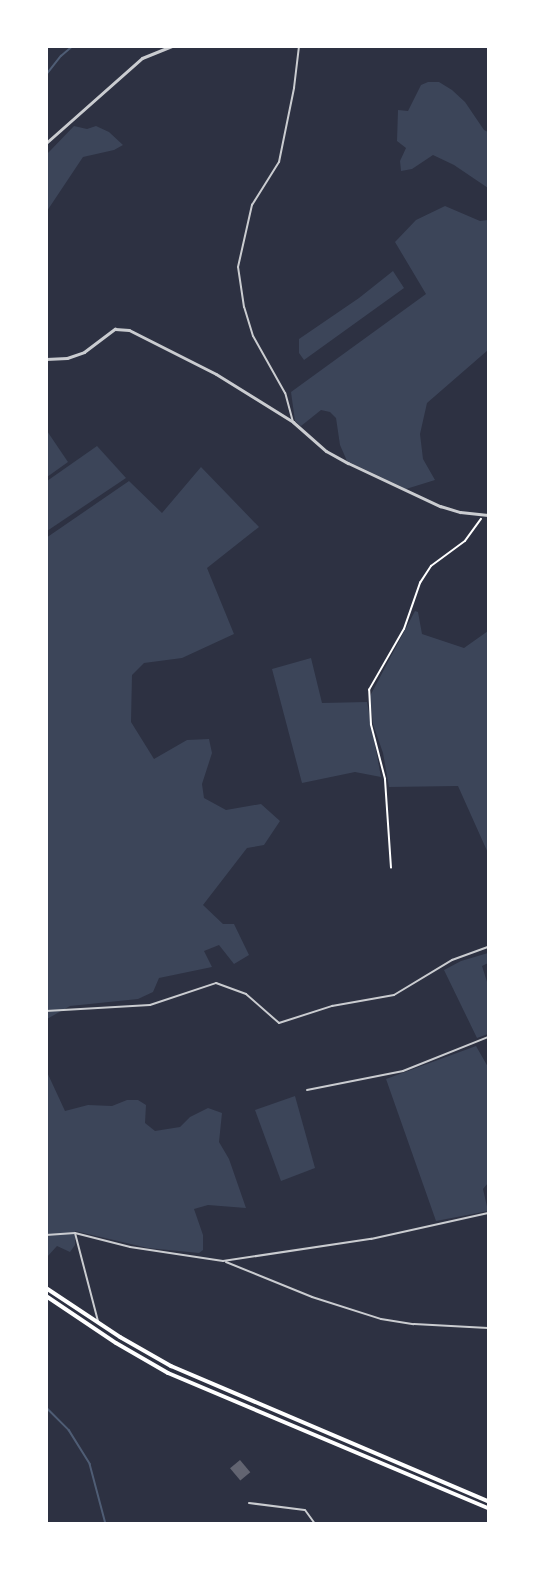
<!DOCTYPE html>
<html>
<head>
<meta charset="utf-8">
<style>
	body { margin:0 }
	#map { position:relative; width:535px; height:1570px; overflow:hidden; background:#2d3142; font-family:"Fira Sans",sans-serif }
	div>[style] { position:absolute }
	.green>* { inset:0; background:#3c4559 }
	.stream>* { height:1.5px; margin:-0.75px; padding:0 0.75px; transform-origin:0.75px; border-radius:0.75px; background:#4f5d75 }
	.building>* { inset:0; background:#626471; transform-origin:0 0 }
	.path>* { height:1.5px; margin:-0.75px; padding:0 0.75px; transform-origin:0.75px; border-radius:0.75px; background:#fff }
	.minor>* { height:2px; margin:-1px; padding:0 1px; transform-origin:1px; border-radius:1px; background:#caccd0 }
	.tertiary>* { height:3px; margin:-1.5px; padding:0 1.5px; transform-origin:1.5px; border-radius:1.5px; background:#caccd0 }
	.primary>* { height:4px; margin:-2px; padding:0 2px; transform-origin:2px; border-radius:2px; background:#fff }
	span { translate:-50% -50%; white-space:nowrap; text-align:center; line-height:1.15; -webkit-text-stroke:5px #fff; paint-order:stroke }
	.frame { position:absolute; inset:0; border:48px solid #fff; pointer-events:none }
</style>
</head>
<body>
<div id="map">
	<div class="green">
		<i style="clip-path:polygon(428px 82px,439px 82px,452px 90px,465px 102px,484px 130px,488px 132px,488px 188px,454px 165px,433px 155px,412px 169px,401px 171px,400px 161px,406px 148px,397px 141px,398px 110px,408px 111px,421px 85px)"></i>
		<i style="clip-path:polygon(74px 126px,87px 129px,96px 126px,109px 132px,123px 145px,114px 150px,83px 157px,47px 211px,47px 154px)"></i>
		<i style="clip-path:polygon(445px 206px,480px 221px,488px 220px,488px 350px,427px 403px,420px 434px,423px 459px,435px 480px,406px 489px,347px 461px,340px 445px,336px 418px,330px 412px,321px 410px,301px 426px,295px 421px,291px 392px,426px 294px,395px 242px,416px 220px)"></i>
		<i style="clip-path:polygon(393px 271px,404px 288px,304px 360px,299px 353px,299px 339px,359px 298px)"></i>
		<i style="clip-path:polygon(47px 431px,68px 462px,47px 477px,46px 477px)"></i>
		<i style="clip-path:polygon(97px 446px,126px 478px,47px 531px,47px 481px)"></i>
		<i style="clip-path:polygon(201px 467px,259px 527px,207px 568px,234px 634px,182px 658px,144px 663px,132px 675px,131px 722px,154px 759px,187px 740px,209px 739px,212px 753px,202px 784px,204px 798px,226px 810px,261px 804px,280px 821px,264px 845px,247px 848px,203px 905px,223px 924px,234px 924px,249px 955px,234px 964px,219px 945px,204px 951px,212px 967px,159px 978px,153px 992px,138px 999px,70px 1006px,47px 1019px,46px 538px,129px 481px,162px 513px)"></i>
		<i style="clip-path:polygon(415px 611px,418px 612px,422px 634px,464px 648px,488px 631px,488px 853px,458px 786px,389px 787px,383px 753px,373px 724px,370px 696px)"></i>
		<i style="clip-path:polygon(311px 658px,322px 703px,367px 702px,381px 777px,355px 772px,302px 783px,272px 669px)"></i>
		<i style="clip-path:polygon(488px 953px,488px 963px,482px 966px,488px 985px,488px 1034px,477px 1038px,444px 970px,461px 961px)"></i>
		<i style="clip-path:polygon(476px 1046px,488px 1067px,488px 1183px,483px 1189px,488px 1211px,436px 1221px,386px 1079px)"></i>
		<i style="clip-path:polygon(46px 1070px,65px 1111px,88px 1105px,112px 1106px,127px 1100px,138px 1100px,146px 1105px,145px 1123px,155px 1131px,180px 1127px,190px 1117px,208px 1108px,222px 1113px,219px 1142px,229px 1159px,246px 1208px,208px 1205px,194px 1209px,203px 1235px,203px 1250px,199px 1253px,148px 1248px,75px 1231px,75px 1245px,70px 1252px,57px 1246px,47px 1257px)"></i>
		<i style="clip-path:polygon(295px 1096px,315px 1168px,281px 1181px,255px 1110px)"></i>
	</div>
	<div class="stream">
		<i style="left:46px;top:75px;width:24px;rotate:-52deg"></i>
		<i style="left:61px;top:56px;width:16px;rotate:-40deg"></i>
		<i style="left:46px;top:1407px;width:33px;rotate:45deg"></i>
		<i style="left:69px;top:1430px;width:40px;rotate:58deg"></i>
		<i style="left:90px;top:1464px;width:62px;rotate:75.1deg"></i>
	</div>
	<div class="building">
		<i style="left:240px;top:1460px;width:16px;height:13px;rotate:50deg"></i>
	</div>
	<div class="path">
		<i style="left:391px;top:868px;width:89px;rotate:-93.9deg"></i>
		<i style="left:385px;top:779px;width:56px;rotate:-104.5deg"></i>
		<i style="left:371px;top:725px;width:35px;rotate:-93deg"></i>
		<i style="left:369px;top:690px;width:70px;rotate:-60.2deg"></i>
		<i style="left:404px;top:629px;width:49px;rotate:-70.8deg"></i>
		<i style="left:420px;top:583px;width:20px;rotate:-57deg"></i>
		<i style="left:431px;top:566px;width:42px;rotate:-36.3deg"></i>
		<i style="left:465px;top:541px;width:27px;rotate:-54deg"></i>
	</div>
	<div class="minor">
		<i style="left:293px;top:422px;width:30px;rotate:-105deg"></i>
		<i style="left:285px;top:393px;width:65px;rotate:-119.3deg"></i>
		<i style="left:253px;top:336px;width:30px;rotate:-107deg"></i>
		<i style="left:244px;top:307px;width:40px;rotate:-98.5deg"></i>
		<i style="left:238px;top:267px;width:64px;rotate:-77.3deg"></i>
		<i style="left:252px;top:205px;width:51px;rotate:-57.9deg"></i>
		<i style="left:279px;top:162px;width:76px;rotate:-78.5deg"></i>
		<i style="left:294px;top:88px;width:42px;rotate:-83.2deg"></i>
		<i style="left:46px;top:1011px;width:104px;rotate:-3.3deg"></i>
		<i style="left:150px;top:1005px;width:70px;rotate:-18.4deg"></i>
		<i style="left:216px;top:983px;width:32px;rotate:20deg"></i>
		<i style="left:246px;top:994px;width:44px;rotate:41.3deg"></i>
		<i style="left:279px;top:1023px;width:56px;rotate:-17.8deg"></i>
		<i style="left:332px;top:1006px;width:63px;rotate:-10.1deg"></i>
		<i style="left:394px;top:995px;width:68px;rotate:-31.1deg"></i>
		<i style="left:452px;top:960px;width:38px;rotate:-20deg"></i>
		<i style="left:307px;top:1090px;width:98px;rotate:-11.2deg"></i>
		<i style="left:403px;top:1071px;width:92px;rotate:-21.8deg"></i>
		<i style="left:75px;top:1233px;width:91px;rotate:75.4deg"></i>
		<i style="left:46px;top:1235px;width:29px;rotate:-4deg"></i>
		<i style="left:75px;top:1233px;width:57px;rotate:14.3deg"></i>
		<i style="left:130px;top:1247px;width:94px;rotate:8.6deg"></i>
		<i style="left:223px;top:1261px;width:150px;rotate:-8.5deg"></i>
		<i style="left:371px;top:1239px;width:120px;rotate:-12.5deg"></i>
		<i style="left:226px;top:1262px;width:93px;rotate:22.1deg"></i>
		<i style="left:312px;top:1297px;width:72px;rotate:17.7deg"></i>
		<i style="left:381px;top:1319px;width:33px;rotate:9deg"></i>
		<i style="left:414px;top:1324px;width:74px;rotate:3.1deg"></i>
		<i style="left:249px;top:1503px;width:56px;rotate:7.1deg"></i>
		<i style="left:305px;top:1510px;width:17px;rotate:54deg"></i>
	</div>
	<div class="tertiary">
		<i style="left:46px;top:143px;width:128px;rotate:-41.5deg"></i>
		<i style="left:142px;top:58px;width:32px;rotate:-22deg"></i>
		<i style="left:46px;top:359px;width:21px;rotate:-3deg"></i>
		<i style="left:67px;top:358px;width:18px;rotate:-19deg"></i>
		<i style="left:84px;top:352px;width:39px;rotate:-37deg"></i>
		<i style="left:115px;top:329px;width:14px;rotate:4deg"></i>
		<i style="left:129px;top:330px;width:97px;rotate:26.8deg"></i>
		<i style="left:216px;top:374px;width:91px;rotate:31.9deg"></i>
		<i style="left:293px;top:422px;width:44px;rotate:41.3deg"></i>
		<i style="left:326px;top:451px;width:25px;rotate:29deg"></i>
		<i style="left:348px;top:463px;width:102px;rotate:25.1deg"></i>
		<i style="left:440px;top:506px;width:21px;rotate:17deg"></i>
		<i style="left:460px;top:512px;width:28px;rotate:6deg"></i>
	</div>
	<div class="primary">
		<i style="left:46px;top:1288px;width:89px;rotate:33.5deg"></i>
		<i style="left:120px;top:1337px;width:59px;rotate:29.6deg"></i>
		<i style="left:171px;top:1366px;width:345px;rotate:23.1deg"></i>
		<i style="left:46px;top:1296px;width:84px;rotate:33.9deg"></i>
		<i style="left:116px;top:1343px;width:60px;rotate:30deg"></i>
		<i style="left:168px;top:1373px;width:347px;rotate:22.9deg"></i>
	</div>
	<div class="frame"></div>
</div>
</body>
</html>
